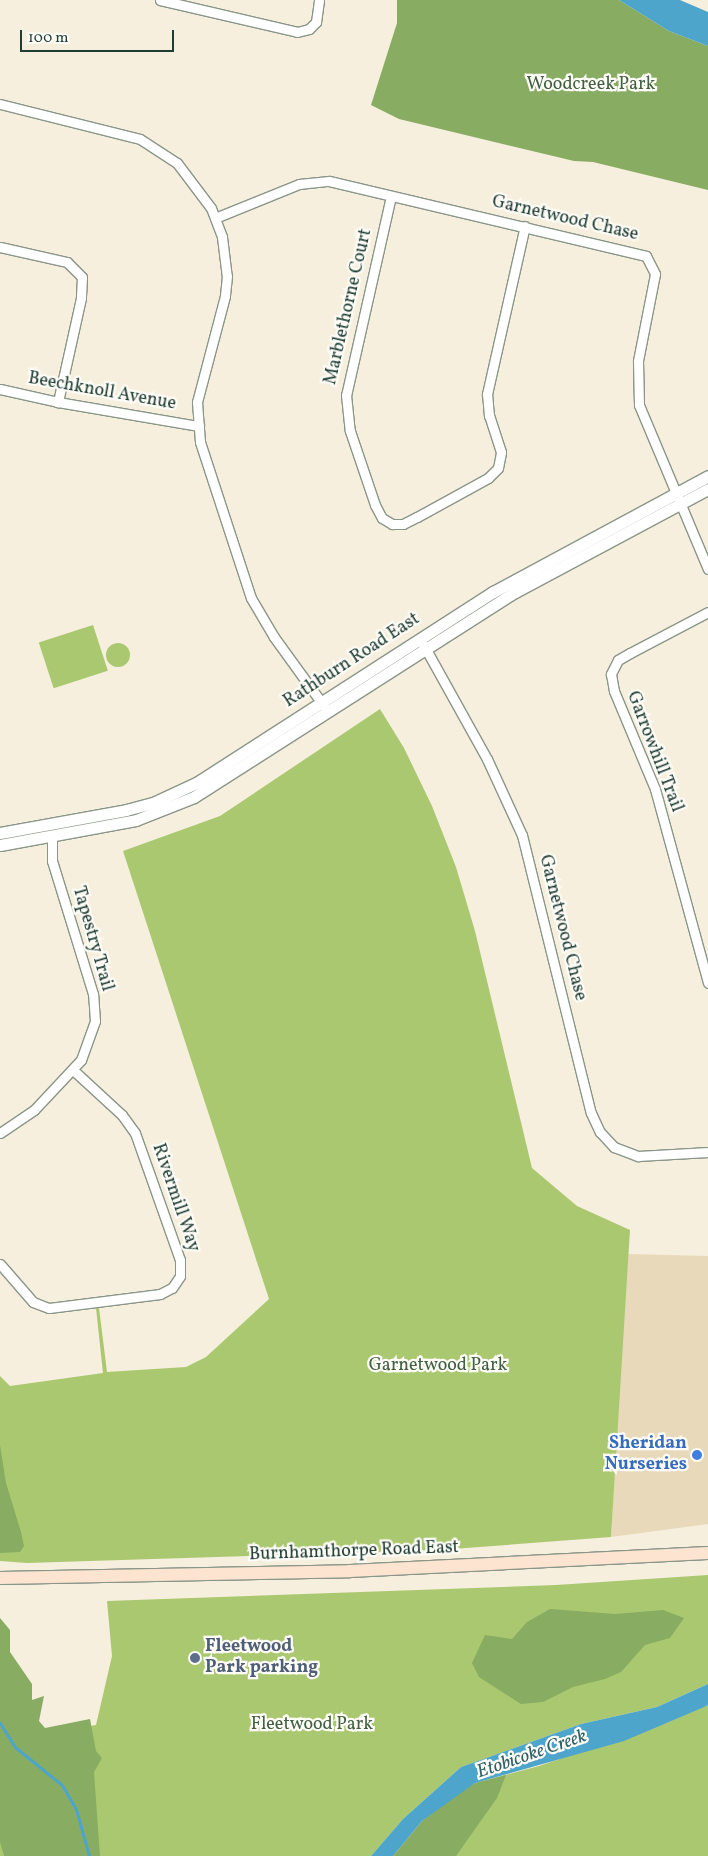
<!DOCTYPE html>
<html>
<head>
<meta charset="utf-8">
<style>
	body { margin:0 }
	#map { position:relative; width:708px; height:1856px; overflow:hidden; background:#f6efdd; font-family:Vollkorn,serif }
	div>[style] { position:absolute }
	.built>* { inset:0; background:#e8d9ba }
	.green>* { inset:0; background:#aac870; transform-origin:0 0 }
	.round { border-radius:50% }
	.forest>* { inset:0; background:#87ac62 }
	.water>* { inset:0; background:#4ea5cb }
	.stream>* { height:3px; margin:-1.5px; padding:0 1.5px; transform-origin:1.5px; border-radius:1.5px; background:#4ea5cb }
	.roads { filter:drop-shadow(1px 0 #8a9688) drop-shadow(-1px 0 #8a9688) drop-shadow(0 1px #8a9688) drop-shadow(0 -1px #8a9688) }
	.minor>* { height:9px; margin:-4.5px; padding:0 4.5px; transform-origin:4.5px; border-radius:4.5px; background:#fff }
	.tertiary>* { height:11px; margin:-5.5px; padding:0 5.5px; transform-origin:5.5px; border-radius:5.5px; background:#fff }
	.secondary>* { height:12px; margin:-6px; padding:0 6px; transform-origin:6px; border-radius:6px; background:#fde4d1 }
	.dots>* { width:14px; height:14px; translate:-50% -50%; box-sizing:border-box; border:2px solid #fdfcf7; border-radius:50% }
	span { translate:-50% -50%; white-space:nowrap; text-align:center; line-height:1.15; -webkit-text-stroke:4.5px #fdfcf7; paint-order:stroke }
	.park-label { font-size:18px; color:#426043 }
	.street-label { font-size:18px; color:#1f3d34 }
	.shop-label { font-size:18px; color:#366cbe; font-weight:700 }
	.right { translate:-100% -50%; text-align:right }
	.service-label { font-size:18px; color:#4e5e75; font-weight:700 }
	.left { translate:0 -50%; text-align:left }
	.water-label { font-size:19px; color:#2f6169; font-style:italic }
	.scale { position:absolute; left:20px; top:30px; width:154px; height:22px; box-sizing:border-box; border:2px solid #1f3d34; border-top:0; padding-left:6px; font-size:15px; line-height:18px; white-space:nowrap; color:#1f3d34; -webkit-text-stroke:4px #fdfcf7; paint-order:stroke }
</style>
</head>
<body>
<div id="map">
	<div class="built">
		<i style="clip-path:polygon(627px 1254px,708px 1256px,708px 1524px,611px 1537px)"></i>
	</div>
	<div class="green">
		<i style="left:93px;top:625px;width:48px;height:57px;rotate:72deg"></i>
		<i class="round" style="left:106px;top:643px;width:24px;height:24px"></i>
		<i style="clip-path:polygon(380px 709px,404px 748px,432px 806px,456px 867px,475px 931px,532px 1168px,577px 1206px,630px 1230px,611px 1537px,439px 1550px,27px 1563px,0 1561px,0 1376px,10px 1386px,103px 1373px,96px 1308px,99px 1308px,107px 1372px,186px 1367px,206px 1357px,269px 1299px,123px 851px,220px 816px)"></i>
		<i style="clip-path:polygon(708px 1575px,708px 1684px,657px 1707px,581px 1724px,461px 1767px,403px 1819px,371px 1856px,0 1856px,0 1740px,96px 1725px,112px 1656px,107px 1601px,556px 1585px)"></i>
		<i style="clip-path:polygon(708px 1705px,708px 1856px,393px 1856px,475px 1783px,539px 1766px,666px 1723px)"></i>
	</div>
	<div class="forest">
		<i style="clip-path:polygon(397px 0,619px 0,669px 31px,708px 46px,708px 190px,593px 162px,574px 161px,399px 119px,371px 105px,397px 23px)"></i>
		<i style="clip-path:polygon(0 1445px,6px 1483px,21px 1532px,24px 1546px,20px 1552px,0 1553px)"></i>
		<i style="clip-path:polygon(550px 1609px,615px 1614px,663px 1610px,684px 1618px,670px 1638px,645px 1645px,621px 1672px,605px 1679px,573px 1687px,543px 1702px,521px 1704px,479px 1677px,472px 1663px,485px 1635px,512px 1639px,527px 1622px)"></i>
		<i style="clip-path:polygon(0 1618px,10px 1630px,10px 1652px,32px 1684px,32px 1700px,44px 1696px,39px 1721px,45px 1728px,90px 1719px,96px 1751px,102px 1758px,94px 1772px,100px 1856px,4px 1856px,0 1842px)"></i>
		<i style="clip-path:polygon(506px 1775px,497px 1798px,456px 1856px,393px 1856px,422px 1821px,451px 1798px,475px 1783px)"></i>
	</div>
	<div class="water">
		<i style="clip-path:polygon(619px 0,680px 0,708px 12px,708px 46px,669px 31px)"></i>
		<i style="clip-path:polygon(708px 1684px,708px 1705px,702px 1708px,624px 1741px,475px 1783px,422px 1821px,393px 1856px,371px 1856px,403px 1819px,461px 1767px,581px 1724px,657px 1707px)"></i>
	</div>
	<div class="stream">
		<i style="left:0;top:1723px;width:28px;rotate:58deg"></i>
		<i style="left:15px;top:1747px;width:60px;rotate:39deg"></i>
		<i style="left:62px;top:1785px;width:28px;rotate:60deg"></i>
		<i style="left:76px;top:1809px;width:49px;rotate:74.5deg"></i>
	</div>
	<div class="roads">
		<div class="minor">
			<i style="left:160px;top:0;width:141px;rotate:13.1deg"></i>
			<i style="left:297px;top:32px;width:12px;rotate:-14deg"></i>
			<i style="left:309px;top:29px;width:10px;rotate:-45deg"></i>
			<i style="left:316px;top:22px;width:22px;rotate:-82deg"></i>
			<i style="left:0;top:104px;width:144px;rotate:14deg"></i>
			<i style="left:140px;top:139px;width:44px;rotate:33deg"></i>
			<i style="left:177px;top:163px;width:56px;rotate:52.9deg"></i>
			<i style="left:211px;top:208px;width:31px;rotate:69deg"></i>
			<i style="left:222px;top:237px;width:39px;rotate:83deg"></i>
			<i style="left:227px;top:276px;width:20px;rotate:96deg"></i>
			<i style="left:225px;top:296px;width:110px;rotate:104.8deg"></i>
			<i style="left:197px;top:402px;width:40px;rotate:85.7deg"></i>
			<i style="left:200px;top:442px;width:164px;rotate:71.9deg"></i>
			<i style="left:251px;top:598px;width:45px;rotate:59.5deg"></i>
			<i style="left:274px;top:637px;width:85px;rotate:54.1deg"></i>
			<i style="left:391px;top:196px;width:204px;rotate:102.7deg"></i>
			<i style="left:346px;top:395px;width:36px;rotate:84deg"></i>
			<i style="left:350px;top:431px;width:78px;rotate:71.3deg"></i>
			<i style="left:375px;top:505px;width:15px;rotate:62deg"></i>
			<i style="left:382px;top:518px;width:12px;rotate:31deg"></i>
			<i style="left:392px;top:524px;width:11px"></i>
			<i style="left:403px;top:524px;width:16px;rotate:-27deg"></i>
			<i style="left:417px;top:517px;width:81px;rotate:-28.8deg"></i>
			<i style="left:488px;top:478px;width:14px;rotate:-45deg"></i>
			<i style="left:498px;top:468px;width:16px;rotate:-79deg"></i>
			<i style="left:501px;top:452px;width:38px;rotate:-108deg"></i>
			<i style="left:489px;top:416px;width:22px;rotate:-95deg"></i>
			<i style="left:487px;top:394px;width:172px;rotate:-77.3deg"></i>
			<i style="left:215px;top:218px;width:91px;rotate:-22deg"></i>
			<i style="left:299px;top:184px;width:30px;rotate:-6deg"></i>
			<i style="left:329px;top:181px;width:326px;rotate:13.3deg"></i>
			<i style="left:646px;top:256px;width:20px;rotate:63deg"></i>
			<i style="left:655px;top:274px;width:89px;rotate:101.1deg"></i>
			<i style="left:638px;top:361px;width:44px;rotate:88.7deg"></i>
			<i style="left:639px;top:405px;width:178px;rotate:67.2deg"></i>
			<i style="left:0;top:247px;width:69px;rotate:12.6deg"></i>
			<i style="left:67px;top:262px;width:21px;rotate:45deg"></i>
			<i style="left:82px;top:277px;width:21px;rotate:93deg"></i>
			<i style="left:81px;top:298px;width:107px;rotate:102.5deg"></i>
			<i style="left:0;top:389px;width:59px;rotate:12.6deg"></i>
			<i style="left:58px;top:402px;width:143px;rotate:9.7deg"></i>
			<i style="left:708px;top:612px;width:88px;rotate:152.3deg"></i>
			<i style="left:630px;top:653px;width:14px;rotate:150deg"></i>
			<i style="left:618px;top:660px;width:16px;rotate:117deg"></i>
			<i style="left:611px;top:674px;width:17px;rotate:80deg"></i>
			<i style="left:614px;top:691px;width:106px;rotate:67.3deg"></i>
			<i style="left:655px;top:789px;width:201px;rotate:74.7deg"></i>
			<i style="left:423px;top:644px;width:132px;rotate:60.9deg"></i>
			<i style="left:487px;top:759px;width:84px;rotate:65.3deg"></i>
			<i style="left:522px;top:835px;width:286px;rotate:76.1deg"></i>
			<i style="left:591px;top:1113px;width:21px;rotate:65deg"></i>
			<i style="left:600px;top:1132px;width:21px;rotate:47deg"></i>
			<i style="left:614px;top:1147px;width:26px;rotate:21deg"></i>
			<i style="left:638px;top:1156px;width:70px;rotate:-3.3deg"></i>
			<i style="left:0;top:1133px;width:41px;rotate:-34.1deg"></i>
			<i style="left:34px;top:1110px;width:69px;rotate:-46.8deg"></i>
			<i style="left:81px;top:1060px;width:41px;rotate:-70.3deg"></i>
			<i style="left:95px;top:1021px;width:27px;rotate:-94deg"></i>
			<i style="left:93px;top:994px;width:139px;rotate:-107.1deg"></i>
			<i style="left:52px;top:861px;width:25px;rotate:-90deg"></i>
			<i style="left:0;top:1264px;width:50px;rotate:49deg"></i>
			<i style="left:33px;top:1302px;width:17px;rotate:21deg"></i>
			<i style="left:49px;top:1308px;width:112px;rotate:-7.2deg"></i>
			<i style="left:160px;top:1294px;width:13px;rotate:-27deg"></i>
			<i style="left:172px;top:1288px;width:14px;rotate:-56deg"></i>
			<i style="left:180px;top:1276px;width:16px;rotate:-90deg"></i>
			<i style="left:180px;top:1260px;width:135px;rotate:-109.5deg"></i>
			<i style="left:135px;top:1133px;width:22px;rotate:-126deg"></i>
			<i style="left:122px;top:1115px;width:67px;rotate:-137.4deg"></i>
		</div>
		<div class="tertiary">
			<i style="left:0;top:833px;width:128px;rotate:-10.3deg"></i>
			<i style="left:126px;top:810px;width:30px;rotate:-15deg"></i>
			<i style="left:155px;top:802px;width:47px;rotate:-24.9deg"></i>
			<i style="left:198px;top:782px;width:351px;rotate:-32.8deg"></i>
			<i style="left:493px;top:592px;width:244px;rotate:-28.3deg"></i>
			<i style="left:0;top:845px;width:138px;rotate:-10.4deg"></i>
			<i style="left:136px;top:820px;width:62px;rotate:-21.6deg"></i>
			<i style="left:194px;top:797px;width:381px;rotate:-32.6deg"></i>
			<i style="left:515px;top:592px;width:219px;rotate:-28.1deg"></i>
		</div>
		<div class="secondary">
			<i style="left:0;top:1578px;width:350px;rotate:-1.1deg"></i>
			<i style="left:350px;top:1571px;width:358px;rotate:-2.9deg"></i>
		</div>
	</div>
	<div class="dots">
		<i style="left:697px;top:1455px;background:#3f7fe0"></i>
		<i style="left:195px;top:1658px;background:#5c6f8a"></i>
	</div>
	<div class="park-label">
		<span style="left:591px;top:85px">Woodcreek Park</span>
		<span style="left:438px;top:1366px">Garnetwood Park</span>
		<span style="left:312px;top:1725px">Fleetwood Park</span>
	</div>
	<div class="street-label">
		<span style="left:565px;top:219px;rotate:13deg">Garnetwood Chase</span>
		<span style="left:349px;top:307px;rotate:-77deg">Marblethorne Court</span>
		<span style="left:102px;top:392px;rotate:10deg">Beechknoll Avenue</span>
		<span style="left:352px;top:661px;rotate:-33deg">Rathburn Road East</span>
		<span style="left:654px;top:752px;rotate:69deg">Garrowhill Trail</span>
		<span style="left:562px;top:928px;rotate:76deg">Garnetwood Chase</span>
		<span style="left:92px;top:939px;rotate:74deg">Tapestry Trail</span>
		<span style="left:175px;top:1198px;rotate:71deg">Rivermill Way</span>
		<span style="left:354px;top:1552px;rotate:-2deg">Burnhamthorpe Road East</span>
	</div>
	<div class="shop-label">
		<span class="right" style="left:687px;top:1455px">Sheridan<br>Nurseries</span>
	</div>
	<div class="service-label">
		<span class="left" style="left:205px;top:1658px">Fleetwood<br>Park parking</span>
	</div>
	<div class="water-label">
		<span style="left:532px;top:1755px;rotate:-19deg">Etobicoke Creek</span>
	</div>
	<div class="scale">100 m</div>
</div>
</body>
</html>
